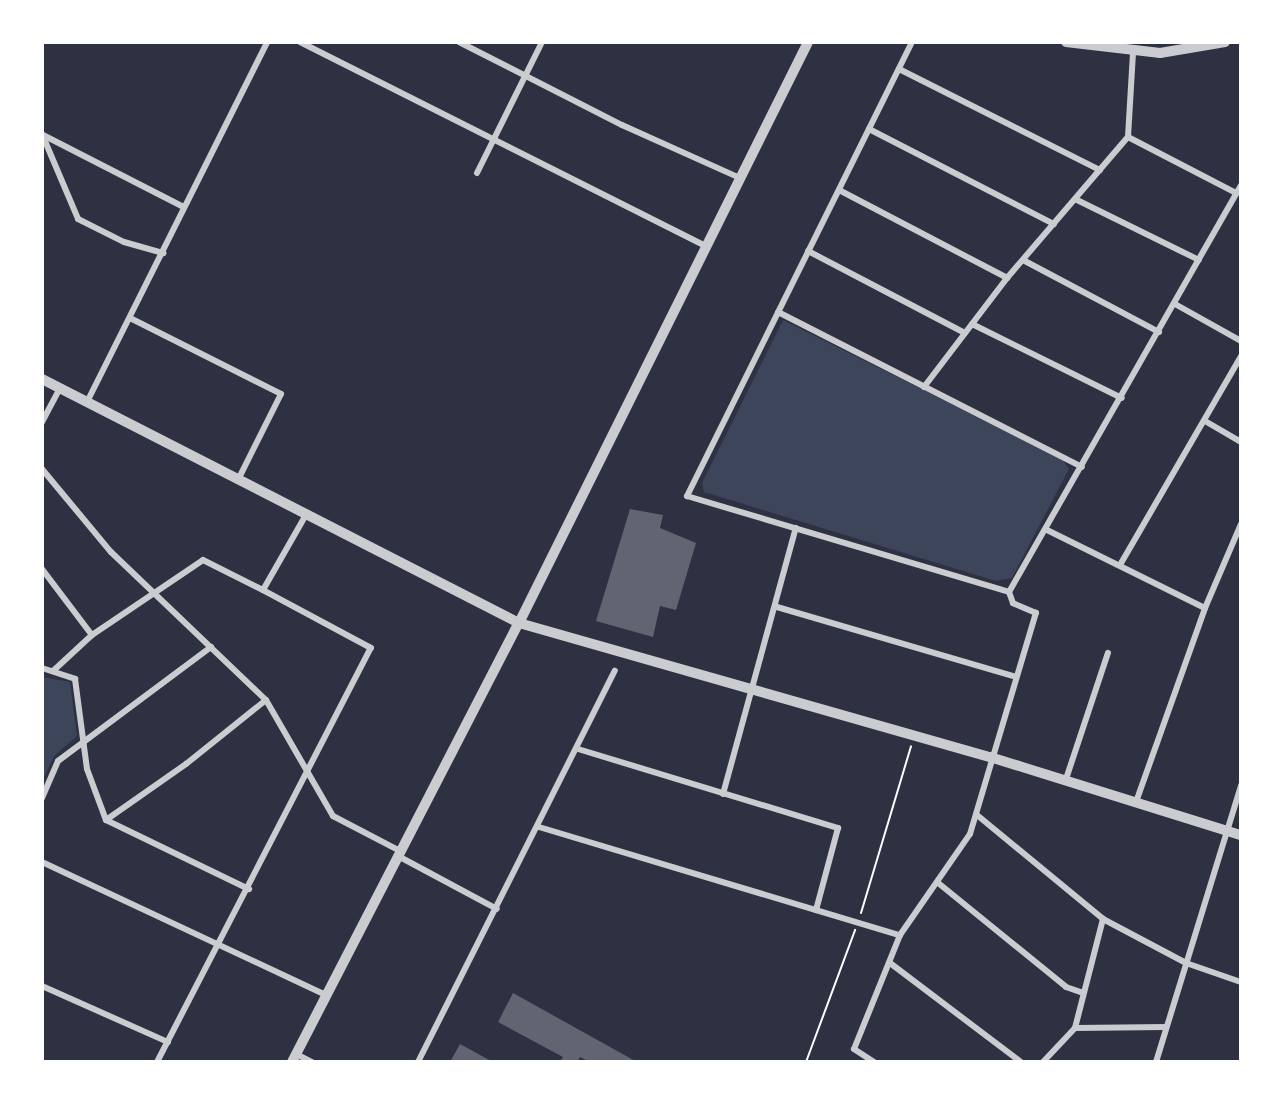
<!DOCTYPE html>
<html>
<head>
<meta charset="utf-8">
<style>
	body { margin:0 }
	#map { position:relative; width:1283px; height:1104px; overflow:hidden; background:#2d3142; font-family:Georgia,serif }
	div>[style] { position:absolute }
	.green>* { inset:0; background:#3c4559 }
	.building>* { inset:0; background:#626471 }
	.path>* { height:2px; margin:-1px; padding:0 1px; transform-origin:1px; border-radius:1px; background:#fff }
	.minor>* { height:6px; margin:-3px; padding:0 3px; transform-origin:3px; border-radius:3px; background:#caccd0 }
	.tertiary>* { height:10px; margin:-5px; padding:0 5px; transform-origin:5px; border-radius:5px; background:#caccd0 }
	span { translate:-50% -50%; white-space:nowrap; text-align:center; line-height:1.15; -webkit-text-stroke:4.5px #fff; paint-order:stroke }
	.frame { position:absolute; inset:0; border:44px solid #fff; pointer-events:none }
</style>
</head>
<body>
<div id="map">
	<div class="green">
		<i style="clip-path:polygon(783px 320px,1062px 459px,1069px 469px,1012px 578px,996px 581px,704px 492px,702px 483px)"></i>
		<i style="clip-path:polygon(42px 677px,70px 682px,77px 736px,54px 756px,42px 782px)"></i>
	</div>
	<div class="building">
		<i style="clip-path:polygon(630px 509px,663px 515px,660px 528px,696px 543px,676px 610px,660px 606px,653px 637px,596px 621px)"></i>
		<i style="clip-path:polygon(513px 993px,637px 1062px,590px 1062px,580px 1057px,577px 1062px,560px 1062px,563px 1057px,498px 1022px)"></i>
		<i style="clip-path:polygon(460px 1044px,493px 1062px,450px 1062px)"></i>
	</div>
	<div class="path">
		<i style="left:861px;top:913px;width:174px;rotate:-73.3deg"></i>
		<i style="left:806px;top:1062px;width:141px;rotate:-69.6deg"></i>
	</div>
	<div class="minor">
		<i style="left:300px;top:42px;width:454px;rotate:26.7deg"></i>
		<i style="left:459px;top:42px;width:183px;rotate:27deg"></i>
		<i style="left:622px;top:125px;width:129px;rotate:24.2deg"></i>
		<i style="left:912px;top:42px;width:507px;rotate:116.36deg"></i>
		<i style="left:687px;top:496px;width:336px;rotate:16.6deg"></i>
		<i style="left:899px;top:69px;width:225px;rotate:26.7deg"></i>
		<i style="left:869px;top:129px;width:208px;rotate:27.2deg"></i>
		<i style="left:42px;top:134px;width:92px;rotate:67deg"></i>
		<i style="left:78px;top:219px;width:51px;rotate:26.6deg"></i>
		<i style="left:124px;top:242px;width:41px;rotate:15.8deg"></i>
		<i style="left:43px;top:135px;width:158px;rotate:27.1deg"></i>
		<i style="left:1128px;top:137px;width:122px;rotate:27.4deg"></i>
		<i style="left:477px;top:173px;width:146px;rotate:-63.6deg"></i>
		<i style="left:839px;top:190px;width:190px;rotate:27.6deg"></i>
		<i style="left:1075px;top:199px;width:138px;rotate:26.2deg"></i>
		<i style="left:808px;top:251px;width:177px;rotate:27.6deg"></i>
		<i style="left:1023px;top:260px;width:154px;rotate:27.9deg"></i>
		<i style="left:1175px;top:304px;width:76px;rotate:29.3deg"></i>
		<i style="left:778px;top:312px;width:341px;rotate:27deg"></i>
		<i style="left:130px;top:318px;width:169px;rotate:26.7deg"></i>
		<i style="left:281px;top:394px;width:94px;rotate:116.6deg"></i>
		<i style="left:972px;top:324px;width:167px;rotate:26.3deg"></i>
		<i style="left:924px;top:387px;width:137px;rotate:-52.7deg"></i>
		<i style="left:1007px;top:278px;width:186px;rotate:-49.4deg"></i>
		<i style="left:1128px;top:137px;width:85px;rotate:-86.6deg"></i>
		<i style="left:87px;top:402px;width:402px;rotate:-63.4deg"></i>
		<i style="left:1205px;top:421px;width:42px;rotate:30.3deg"></i>
		<i style="left:42px;top:422px;width:38px;rotate:-62deg"></i>
		<i style="left:42px;top:469px;width:108px;rotate:50.3deg"></i>
		<i style="left:111px;top:552px;width:214px;rotate:43.7deg"></i>
		<i style="left:266px;top:700px;width:134px;rotate:60deg"></i>
		<i style="left:333px;top:816px;width:76px;rotate:27.6deg"></i>
		<i style="left:1047px;top:530px;width:176px;rotate:26.3deg"></i>
		<i style="left:1120px;top:565px;width:241px;rotate:-59.9deg"></i>
		<i style="left:42px;top:569px;width:83px;rotate:52.9deg"></i>
		<i style="left:1009px;top:592px;width:468px;rotate:-60.3deg"></i>
		<i style="left:777px;top:607px;width:249px;rotate:16.3deg"></i>
		<i style="left:42px;top:668px;width:35px;rotate:18deg"></i>
		<i style="left:75px;top:679px;width:91px;rotate:82.4deg"></i>
		<i style="left:87px;top:769px;width:54px;rotate:69.6deg"></i>
		<i style="left:106px;top:820px;width:159px;rotate:25.8deg"></i>
		<i style="left:53px;top:671px;width:53px;rotate:-42.7deg"></i>
		<i style="left:92px;top:635px;width:134px;rotate:-34deg"></i>
		<i style="left:203px;top:560px;width:67px;rotate:26.6deg"></i>
		<i style="left:263px;top:590px;width:89px;rotate:-60.3deg"></i>
		<i style="left:578px;top:749px;width:272px;rotate:16.9deg"></i>
		<i style="left:838px;top:828px;width:85px;rotate:105deg"></i>
		<i style="left:1066px;top:779px;width:133px;rotate:-71.6deg"></i>
		<i style="left:723px;top:794px;width:276px;rotate:-74.7deg"></i>
		<i style="left:42px;top:798px;width:40px;rotate:-66.6deg"></i>
		<i style="left:58px;top:761px;width:191px;rotate:-36.7deg"></i>
		<i style="left:1136px;top:802px;width:206px;rotate:-70.4deg"></i>
		<i style="left:1205px;top:608px;width:91px;rotate:-66.8deg"></i>
		<i style="left:977px;top:815px;width:163px;rotate:39.5deg"></i>
		<i style="left:1103px;top:919px;width:94px;rotate:27.9deg"></i>
		<i style="left:1186px;top:963px;width:58px;rotate:19.1deg"></i>
		<i style="left:106px;top:820px;width:98px;rotate:-35deg"></i>
		<i style="left:186px;top:764px;width:102px;rotate:-38.7deg"></i>
		<i style="left:539px;top:827px;width:377px;rotate:16.7deg"></i>
		<i style="left:398px;top:856px;width:112px;rotate:28.2deg"></i>
		<i style="left:42px;top:862px;width:314px;rotate:25.1deg"></i>
		<i style="left:937px;top:882px;width:166px;rotate:39.1deg"></i>
		<i style="left:1066px;top:987px;width:18px;rotate:19deg"></i>
		<i style="left:890px;top:963px;width:164px;rotate:37.1deg"></i>
		<i style="left:42px;top:986px;width:138px;rotate:24deg"></i>
		<i style="left:1075px;top:1028px;width:91px;rotate:-0.6deg"></i>
		<i style="left:296px;top:1054px;width:18px;rotate:27deg"></i>
		<i style="left:157px;top:1062px;width:466px;rotate:-62.7deg"></i>
		<i style="left:371px;top:648px;width:123px;rotate:-151.8deg"></i>
		<i style="left:418px;top:1062px;width:438px;rotate:-63.3deg"></i>
		<i style="left:874px;top:1062px;width:24px;rotate:-147deg"></i>
		<i style="left:854px;top:1049px;width:123px;rotate:-68deg"></i>
		<i style="left:900px;top:935px;width:123px;rotate:-55.3deg"></i>
		<i style="left:970px;top:834px;width:231px;rotate:-73.4deg"></i>
		<i style="left:1036px;top:613px;width:25px;rotate:-157deg"></i>
		<i style="left:1013px;top:603px;width:12px;rotate:-110deg"></i>
		<i style="left:1043px;top:1062px;width:47px;rotate:-46.7deg"></i>
		<i style="left:1075px;top:1028px;width:113px;rotate:-75.6deg"></i>
		<i style="left:1156px;top:1062px;width:290px;rotate:-72.9deg"></i>
	</div>
	<div class="tertiary">
		<i style="left:1066px;top:42px;width:95px;rotate:6.7deg"></i>
		<i style="left:1160px;top:53px;width:66px;rotate:-9.6deg"></i>
		<i style="left:42px;top:379px;width:536px;rotate:27.09deg"></i>
		<i style="left:519px;top:623px;width:490px;rotate:15.9deg"></i>
		<i style="left:990px;top:757px;width:263px;rotate:17.3deg"></i>
		<i style="left:292px;top:1062px;width:494px;rotate:-62.7deg"></i>
		<i style="left:519px;top:623px;width:649px;rotate:-63.55deg"></i>
	</div>
	<div class="frame"></div>
</div>
</body>
</html>
